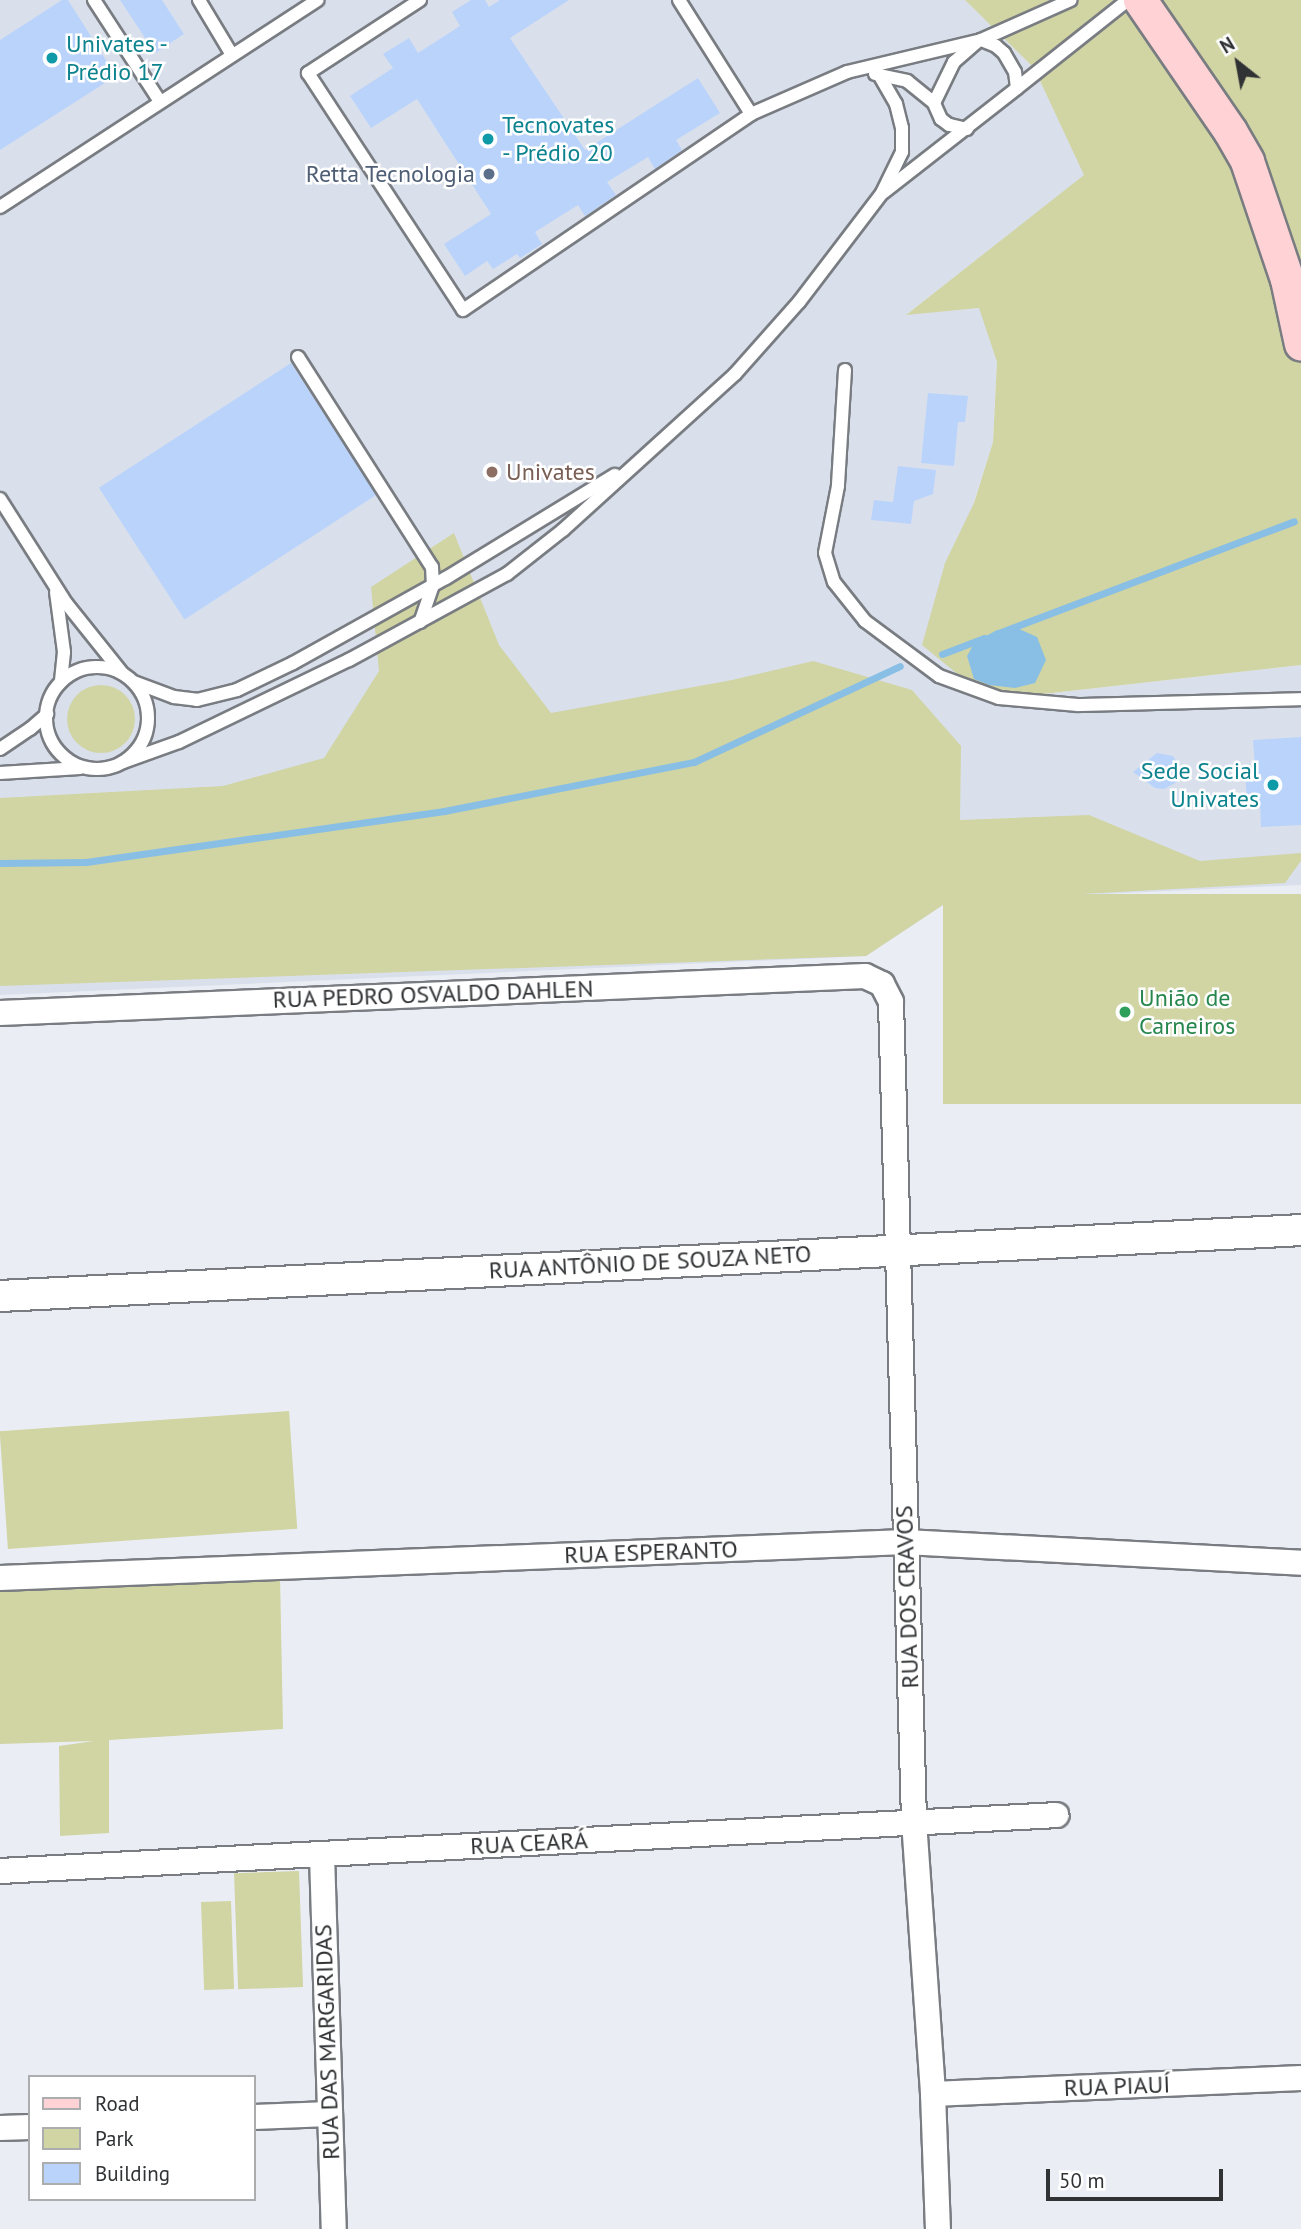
<!DOCTYPE html>
<html>
<head>
<meta charset="utf-8">
<style>
	body { margin:0 }
	#map { position:relative; width:1301px; height:2229px; overflow:hidden; background:#eaeef4; font-family:"PT Sans",sans-serif }
	div>[style] { position:absolute }
	.built>* { inset:0; background:#d9e0ec }
	.green>* { inset:0; background:#d1d4a3; transform-origin:0 0 }
	.round { border-radius:50% }
	.water>* { inset:0; background:#89bfe5 }
	.stream>* { height:7px; margin:-3.5px; padding:0 3.5px; transform-origin:3.5px; border-radius:3.5px; background:#89bfe5 }
	.building>* { inset:0; background:#bad3fb; transform-origin:0 0 }
	.roads { filter:drop-shadow(2px 0 #797d82) drop-shadow(-2px 0 #797d82) drop-shadow(0 2px #797d82) drop-shadow(0 -2px #797d82) }
	.service>* { height:12px; margin:-6px; padding:0 6px; transform-origin:6px; border-radius:6px; background:#fff }
	.service>.ring { margin:-6px; padding:0; box-sizing:content-box; background:none; border:12px solid #fff; border-radius:50% }
	.minor>* { height:24px; margin:-12px; padding:0 12px; transform-origin:12px; border-radius:12px; background:#fff }
	.tertiary>* { height:30px; margin:-15px; padding:0 15px; transform-origin:15px; border-radius:15px; background:#fff }
	.secondary>* { height:33px; margin:-16.5px; padding:0 16.5px; transform-origin:16.5px; border-radius:16.5px; background:#ffd3d5 }
	.dots>* { width:19px; height:19px; translate:-50% -50%; box-sizing:border-box; border:4px solid #fff; border-radius:50% }
	span { translate:-50% -50%; white-space:nowrap; text-align:center; line-height:1.15; -webkit-text-stroke:5px #fff; paint-order:stroke }
	.culture-label { font-size:24px; color:#0d838f }
	.left { translate:0 -50%; text-align:left }
	.right { translate:-100% -50%; text-align:right }
	.service-label { font-size:24px; color:#4e5e75 }
	.education-label { font-size:24px; color:#785e54 }
	.street-label { font-size:24px; color:#303234 }
	.leisure-label { font-size:24px; color:#27864d }
	.legend { position:absolute; left:28px; top:2075px; width:228px; height:126px; box-sizing:border-box; background:#fff; border:2px solid #acadae; margin:0; padding:9px 12px; list-style:none; font-size:21px; color:#303234 }
	.legend li { display:flex; align-items:center; gap:14px; height:35px }
	.legend b { width:35px; border:2px solid #acadae }
	.north { position:absolute; left:1203px; top:28px; width:70px; height:70px; -webkit-text-stroke:5px #fff; paint-order:stroke; rotate:329deg; font-size:19px; font-weight:700; line-height:28px; text-align:center; color:#303234 }
	.north::after { content:''; display:block; margin:auto; width:24px; height:32px; background:#303234; clip-path:polygon(50% 0,100% 100%,50% 72%,0 100%) }
	.scale { position:absolute; left:1046px; top:2169px; width:177px; height:32px; box-sizing:border-box; border:4px solid #303234; border-top:0; padding-left:9px; font-size:21px; line-height:24px; white-space:nowrap; color:#303234; -webkit-text-stroke:5px #fff; paint-order:stroke }
</style>
</head>
<body>
<div id="map">
	<div class="built">
		<i style="clip-path:polygon(0 0,965px 0,1034px 68px,1085px 175px,907px 314px,980px 308px,997px 362px,993px 442px,974px 502px,1034px 695px,1301px 665px,1301px 885px,949px 901px,866px 956px,0 995px)"></i>
	</div>
	<div class="green">
		<i style="clip-path:polygon(965px 0,1301px 0,1301px 665px,1034px 695px,971px 685px,922px 645px,945px 563px,974px 503px,993px 442px,997px 362px,979px 308px,906px 315px,1084px 175px,1034px 68px)"></i>
		<i style="clip-path:polygon(454px 533px,499px 645px,551px 713px,732px 680px,813px 661px,912px 690px,961px 746px,960px 820px,1089px 815px,1200px 861px,1301px 853px,1301px 861px,1285px 883px,949px 901px,866px 956px,0 986px,0 798px,223px 786px,324px 758px,379px 671px,371px 587px)"></i>
		<i class="round" style="left:67px;top:685px;width:68px;height:68px"></i>
		<i style="left:1301px;top:894px;width:210px;height:358px;rotate:90deg"></i>
		<i style="left:289px;top:1411px;width:118px;height:290px;rotate:86deg"></i>
		<i style="clip-path:polygon(280px 1576px,283px 1729px,109px 1740px,109px 1833px,60px 1836px,59px 1746px,94px 1741px,0 1744px,0 1589px)"></i>
		<i style="left:299px;top:1871px;width:116px;height:65px;rotate:88deg"></i>
		<i style="left:231px;top:1901px;width:88px;height:30px;rotate:88deg"></i>
	</div>
	<div class="water">
		<i style="clip-path:polygon(1017px 628px,1037px 637px,1046px 660px,1035px 683px,1015px 688px,989px 685px,974px 679px,967px 656px,975px 642px,997px 630px)"></i>
	</div>
	<div class="stream">
		<i style="left:1001px;top:632px;width:313px;rotate:-20.7deg"></i>
		<i style="left:942px;top:654px;width:45px;rotate:-20.9deg"></i>
		<i style="left:0;top:863px;width:86px;rotate:-0.7deg"></i>
		<i style="left:86px;top:862px;width:362px;rotate:-8.1deg"></i>
		<i style="left:444px;top:811px;width:255px;rotate:-11.1deg"></i>
		<i style="left:694px;top:762px;width:227px;rotate:-25deg"></i>
	</div>
	<div class="building">
		<i style="clip-path:polygon(62px 0,68px 0,116px 76px,0 150px,0 40px)"></i>
		<i style="clip-path:polygon(120px 0,162px 0,184px 34px,155px 53px)"></i>
		<i style="clip-path:polygon(471px 0,485px 0,489px 7px,500px 0,569px 0,510px 38px,585px 150px,698px 78px,720px 113px,676px 140px,682px 150px,655px 169px,648px 157px,607px 182px,616px 195px,585px 216px,578px 205px,535px 232px,542px 244px,520px 258px,517px 254px,493px 269px,487px 261px,465px 276px,444px 244px,491px 214px,417px 99px,371px 128px,350px 96px,393px 68px,383px 54px,409px 38px,418px 53px,460px 26px,452px 12px)"></i>
		<i style="left:291px;top:363px;width:157px;height:229px;rotate:57deg"></i>
		<i style="clip-path:polygon(928px 393px,968px 396px,965px 422px,958px 422px,954px 466px,921px 463px)"></i>
		<i style="clip-path:polygon(898px 466px,936px 470px,933px 494px,914px 501px,911px 524px,871px 520px,874px 500px,893px 502px)"></i>
		<i style="clip-path:polygon(1301px 737px,1301px 825px,1261px 827px,1260px 804px,1247px 805px,1245px 767px,1255px 766px,1253px 740px)"></i>
		<i style="clip-path:polygon(1157px 753px,1173px 756px,1181px 770px,1177px 782px,1164px 789px,1155px 788px,1133px 772px)"></i>
	</div>
	<div class="roads">
		<div class="service">
			<i style="left:94px;top:0;width:119px;rotate:57deg"></i>
			<i style="left:199px;top:0;width:64px;rotate:59deg"></i>
			<i style="left:420px;top:0;width:134px;rotate:146.9deg"></i>
			<i style="left:308px;top:73px;width:283px;rotate:56.8deg"></i>
			<i style="left:463px;top:310px;width:348px;rotate:-34.2deg"></i>
			<i style="left:751px;top:114px;width:105px;rotate:-23.6deg"></i>
			<i style="left:847px;top:72px;width:138px;rotate:-13.4deg"></i>
			<i style="left:981px;top:40px;width:98px;rotate:-24deg"></i>
			<i style="left:679px;top:0;width:135px;rotate:57.7deg"></i>
			<i style="left:875px;top:74px;width:33px;rotate:12deg"></i>
			<i style="left:907px;top:81px;width:35px;rotate:39deg"></i>
			<i style="left:1017px;top:88px;width:142px;rotate:-38.4deg"></i>
			<i style="left:967px;top:129px;width:18px;rotate:-167deg"></i>
			<i style="left:949px;top:125px;width:10px;rotate:-143deg"></i>
			<i style="left:941px;top:119px;width:17px;rotate:-114deg"></i>
			<i style="left:934px;top:103px;width:46px;rotate:-64deg"></i>
			<i style="left:954px;top:62px;width:30px;rotate:-41deg"></i>
			<i style="left:884px;top:192px;width:169px;rotate:-38deg"></i>
			<i style="left:1017px;top:88px;width:16px;rotate:-97deg"></i>
			<i style="left:1015px;top:72px;width:22px;rotate:-120deg"></i>
			<i style="left:1004px;top:53px;width:11px;rotate:-139deg"></i>
			<i style="left:996px;top:46px;width:16px;rotate:-158deg"></i>
			<i style="left:0;top:207px;width:379px;rotate:-33.1deg"></i>
			<i style="left:298px;top:357px;width:249px;rotate:57.5deg"></i>
			<i style="left:432px;top:567px;width:18px;rotate:87deg"></i>
			<i style="left:433px;top:585px;width:39px;rotate:109deg"></i>
			<i style="left:845px;top:370px;width:116px;rotate:93.5deg"></i>
			<i style="left:838px;top:486px;width:68px;rotate:101deg"></i>
			<i style="left:825px;top:553px;width:30px;rotate:73deg"></i>
			<i style="left:834px;top:582px;width:50px;rotate:51.5deg"></i>
			<i style="left:865px;top:621px;width:92px;rotate:36.6deg"></i>
			<i style="left:939px;top:676px;width:64px;rotate:20.1deg"></i>
			<i style="left:999px;top:698px;width:79px;rotate:5.1deg"></i>
			<i style="left:1078px;top:705px;width:223px;rotate:-1.5deg"></i>
			<i style="left:0;top:499px;width:123px;rotate:57.6deg"></i>
			<i style="left:66px;top:603px;width:90px;rotate:51.3deg"></i>
			<i style="left:56px;top:592px;width:61px;rotate:82.4deg"></i>
			<i style="left:64px;top:652px;width:30px;rotate:96deg"></i>
			<i class="ring" style="left:46px;top:667px;width:90px;height:90px"></i>
			<i style="left:134px;top:682px;width:43px;rotate:20.6deg"></i>
			<i style="left:174px;top:697px;width:23px;rotate:7deg"></i>
			<i style="left:197px;top:700px;width:41px;rotate:-14deg"></i>
			<i style="left:237px;top:690px;width:62px;rotate:-25.7deg"></i>
			<i style="left:293px;top:663px;width:175px;rotate:-29.1deg"></i>
			<i style="left:446px;top:578px;width:198px;rotate:-31.4deg"></i>
			<i style="left:0;top:749px;width:36px;rotate:-34deg"></i>
			<i style="left:30px;top:729px;width:23px;rotate:-41deg"></i>
			<i style="left:123px;top:762px;width:59px;rotate:-19.7deg"></i>
			<i style="left:179px;top:742px;width:189px;rotate:-25.8deg"></i>
			<i style="left:349px;top:660px;width:180px;rotate:-28.6deg"></i>
			<i style="left:507px;top:574px;width:71px;rotate:-38.2deg"></i>
			<i style="left:563px;top:530px;width:232px;rotate:-42.2deg"></i>
			<i style="left:735px;top:374px;width:96px;rotate:-48.4deg"></i>
			<i style="left:799px;top:302px;width:137px;rotate:-52.7deg"></i>
			<i style="left:882px;top:193px;width:46px;rotate:-64deg"></i>
			<i style="left:902px;top:152px;width:24px;rotate:-90deg"></i>
			<i style="left:902px;top:128px;width:25px;rotate:-104deg"></i>
			<i style="left:896px;top:104px;width:34px;rotate:-120deg"></i>
			<i style="left:0;top:773px;width:80px;rotate:-3.6deg"></i>
		</div>
		<div class="minor">
			<i style="left:0;top:1013px;width:866px;rotate:-2.45deg"></i>
			<i style="left:865px;top:976px;width:19px;rotate:25deg"></i>
			<i style="left:882px;top:984px;width:20px;rotate:63deg"></i>
			<i style="left:891px;top:1002px;width:819px;rotate:88.39deg"></i>
			<i style="left:914px;top:1821px;width:274px;rotate:86deg"></i>
			<i style="left:933px;top:2094px;width:135px;rotate:87.9deg"></i>
			<i style="left:0;top:1578px;width:906px;rotate:-2.28deg"></i>
			<i style="left:905px;top:1542px;width:397px;rotate:3deg"></i>
			<i style="left:322px;top:1855px;width:374px;rotate:88.2deg"></i>
			<i style="left:0;top:1871px;width:1058px;rotate:-3.03deg"></i>
			<i style="left:933px;top:2094px;width:368px;rotate:-2.5deg"></i>
			<i style="left:254px;top:2117px;width:75px;rotate:-2.3deg"></i>
			<i style="left:0;top:2128px;width:30px;rotate:-2deg"></i>
		</div>
		<div class="tertiary">
			<i style="left:0;top:1296px;width:1303px;rotate:-2.9deg"></i>
		</div>
		<div class="secondary">
			<i style="left:1140px;top:0;width:159px;rotate:55.5deg"></i>
			<i style="left:1230px;top:131px;width:34px;rotate:60deg"></i>
			<i style="left:1247px;top:161px;width:125px;rotate:71.3deg"></i>
			<i style="left:1287px;top:279px;width:66px;rotate:77.8deg"></i>
		</div>
	</div>
	<div class="dots">
		<i style="left:52px;top:58px;background:#0f9aa8"></i>
		<i style="left:488px;top:139px;background:#0f9aa8"></i>
		<i style="left:489px;top:174px;background:#5c6f8a"></i>
		<i style="left:492px;top:472px;background:#8d6e63"></i>
		<i style="left:1273px;top:785px;background:#0f9aa8"></i>
		<i style="left:1125px;top:1012px;background:#2e9e5b"></i>
	</div>
	<div class="culture-label">
		<span class="left" style="left:66px;top:58px">Univates -<br>Prédio 17</span>
		<span class="left" style="left:502px;top:139px">Tecnovates<br>- Prédio 20</span>
		<span class="right" style="left:1259px;top:785px">Sede Social<br>Univates</span>
	</div>
	<div class="service-label">
		<span class="right" style="left:475px;top:174px">Retta Tecnologia</span>
	</div>
	<div class="education-label">
		<span class="left" style="left:506px;top:472px">Univates</span>
	</div>
	<div class="street-label">
		<span style="left:433px;top:994px;rotate:-2deg">RUA PEDRO OSVALDO DAHLEN</span>
		<span style="left:650px;top:1262px;rotate:-3deg">RUA ANTÔNIO DE SOUZA NETO</span>
		<span style="left:651px;top:1552px;rotate:-2deg">RUA ESPERANTO</span>
		<span style="left:907px;top:1597px;rotate:-92deg">RUA DOS CRAVOS</span>
		<span style="left:529px;top:1843px;rotate:-3deg">RUA CEARÁ</span>
		<span style="left:327px;top:2042px;rotate:-92deg">RUA DAS MARGARIDAS</span>
		<span style="left:1117px;top:2086px;rotate:-2deg">RUA PIAUÍ</span>
	</div>
	<div class="leisure-label">
		<span class="left" style="left:1139px;top:1012px">União de<br>Carneiros</span>
	</div>
	<ul class="legend">
	<li><b style="height:9px;background:#ffd3d5"></b>Road</li>
	<li><b style="height:19px;background:#d1d4a3"></b>Park</li>
	<li><b style="height:19px;background:#bad3fb"></b>Building</li>
	</ul>
	<div class="north">N</div>
	<div class="scale">50 m</div>
</div>
</body>
</html>
